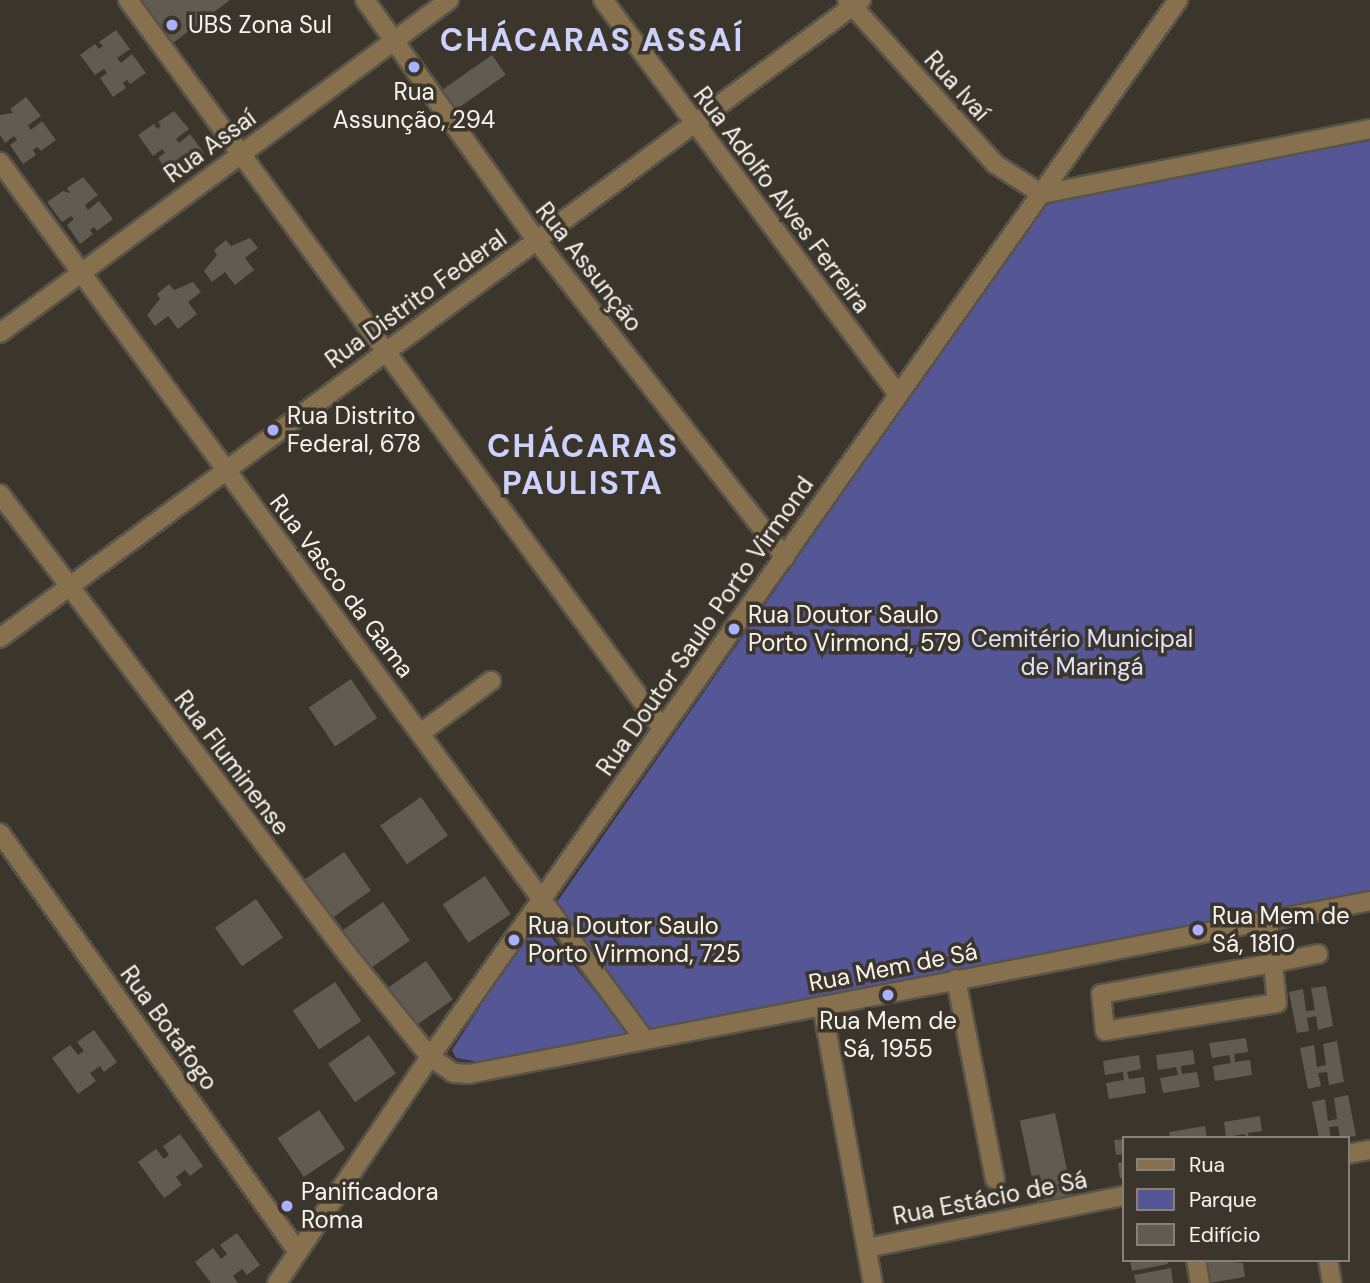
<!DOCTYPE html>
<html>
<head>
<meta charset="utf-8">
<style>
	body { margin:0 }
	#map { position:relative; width:1370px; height:1283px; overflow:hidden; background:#3b352b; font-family:"DM Sans",sans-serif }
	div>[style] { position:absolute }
	.green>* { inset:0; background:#545695 }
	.building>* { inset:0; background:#625b51; transform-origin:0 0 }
	.roads { filter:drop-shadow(2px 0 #59544a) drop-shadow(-2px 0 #59544a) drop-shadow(0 2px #59544a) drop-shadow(0 -2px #59544a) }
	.minor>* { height:18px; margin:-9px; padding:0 9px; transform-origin:9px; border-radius:9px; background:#87704e }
	.dots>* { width:19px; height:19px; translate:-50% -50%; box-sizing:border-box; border:4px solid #3b352b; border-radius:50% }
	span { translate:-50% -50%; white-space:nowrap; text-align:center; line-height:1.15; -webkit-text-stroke:7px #3b352b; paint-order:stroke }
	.poi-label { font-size:24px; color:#f8f4ee }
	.left { translate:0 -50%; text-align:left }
	.street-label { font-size:24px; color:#f8f4ee }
	.park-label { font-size:24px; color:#dfe2f9 }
	.district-label { font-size:32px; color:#cdd2fd; font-weight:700; letter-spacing:2px }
	.legend { position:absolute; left:1122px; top:1136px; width:228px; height:126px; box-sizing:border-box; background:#3b352b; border:2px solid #878179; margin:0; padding:9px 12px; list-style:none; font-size:21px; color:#f8f4ee }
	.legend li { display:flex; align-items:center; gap:14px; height:35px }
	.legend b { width:35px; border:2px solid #878179 }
</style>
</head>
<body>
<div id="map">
	<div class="green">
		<i style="clip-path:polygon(1370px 141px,1370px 891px,650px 1029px,557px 902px,1048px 200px)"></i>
		<i style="clip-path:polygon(537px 919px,629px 1035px,480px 1062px,456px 1058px,452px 1050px)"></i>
	</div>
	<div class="building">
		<i style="clip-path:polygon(129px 0,230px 0,165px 49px)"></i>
		<i style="clip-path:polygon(116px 30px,130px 49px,117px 58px,121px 63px,132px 54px,146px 73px,130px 84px,127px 80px,123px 83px,126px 88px,113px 97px,100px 78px,107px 73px,104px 69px,95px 75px,80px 55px,95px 44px,99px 49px,103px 46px,99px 42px)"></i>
		<i style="left:492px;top:55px;width:24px;height:62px;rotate:55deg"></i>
		<i style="clip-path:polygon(26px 97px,41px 116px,28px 125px,31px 130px,42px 121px,56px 140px,41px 151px,37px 147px,33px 150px,36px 155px,23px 164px,10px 145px,17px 140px,14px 136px,5px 143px,0 135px,0 115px,13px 113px,10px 109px)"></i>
		<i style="clip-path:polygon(174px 111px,189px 129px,176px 139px,179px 143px,190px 134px,204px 153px,189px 164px,185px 160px,181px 163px,184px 168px,171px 177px,158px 158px,165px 153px,162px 149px,153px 156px,138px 135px,154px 124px,157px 129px,161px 126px,158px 122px)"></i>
		<i style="clip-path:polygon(83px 177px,98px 195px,85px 205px,88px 210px,99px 201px,113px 219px,97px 231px,94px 227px,90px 230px,93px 234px,80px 244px,67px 225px,74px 219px,71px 216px,62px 222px,47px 202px,63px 191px,70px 193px,67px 188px)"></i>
		<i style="clip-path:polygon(250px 238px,258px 248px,245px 258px,254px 270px,235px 285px,225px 272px,212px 282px,204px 271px,217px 255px,214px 250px,226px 240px,231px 246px)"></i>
		<i style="clip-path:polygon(193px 282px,201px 292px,188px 302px,197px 314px,178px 329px,168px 316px,155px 326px,147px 315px,160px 299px,157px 294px,169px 284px,174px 290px)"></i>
		<i style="left:351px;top:679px;width:47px;height:51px;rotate:56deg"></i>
		<i style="left:421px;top:797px;width:47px;height:50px;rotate:55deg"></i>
		<i style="left:344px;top:852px;width:47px;height:50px;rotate:55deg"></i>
		<i style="left:485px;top:876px;width:46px;height:51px;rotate:56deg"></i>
		<i style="left:256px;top:899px;width:47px;height:50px;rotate:55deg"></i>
		<i style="left:383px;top:902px;width:47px;height:50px;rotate:55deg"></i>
		<i style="left:426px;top:961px;width:47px;height:50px;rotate:55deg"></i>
		<i style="left:335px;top:982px;width:47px;height:51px;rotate:56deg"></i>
		<i style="clip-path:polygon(1326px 986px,1333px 1026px,1318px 1030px,1316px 1016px,1307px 1018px,1309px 1031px,1297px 1033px,1289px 992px,1303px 989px,1306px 1011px,1315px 1010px,1311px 988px)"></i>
		<i style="clip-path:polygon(94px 1030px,117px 1062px,104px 1072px,100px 1066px,90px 1073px,96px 1081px,78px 1094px,52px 1058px,70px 1045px,78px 1055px,84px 1051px,77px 1042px)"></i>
		<i style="left:369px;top:1035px;width:47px;height:50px;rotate:55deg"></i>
		<i style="clip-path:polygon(1246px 1038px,1248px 1052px,1234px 1054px,1235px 1062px,1250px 1060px,1252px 1075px,1215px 1081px,1213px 1066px,1231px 1063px,1229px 1055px,1212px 1058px,1209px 1043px)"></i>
		<i style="clip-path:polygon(1337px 1041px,1344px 1082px,1329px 1085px,1327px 1072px,1318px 1073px,1321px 1086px,1308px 1089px,1300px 1048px,1314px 1045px,1317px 1067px,1326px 1065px,1323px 1044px)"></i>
		<i style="clip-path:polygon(1193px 1050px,1195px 1064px,1181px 1066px,1182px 1074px,1197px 1072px,1200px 1087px,1163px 1093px,1160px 1078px,1178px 1075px,1176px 1067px,1158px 1070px,1156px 1055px)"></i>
		<i style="clip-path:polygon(1139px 1055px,1141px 1069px,1127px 1072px,1129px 1079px,1144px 1077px,1146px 1093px,1109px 1099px,1106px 1083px,1124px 1080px,1123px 1072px,1105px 1075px,1103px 1061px)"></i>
		<i style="clip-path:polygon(1348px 1095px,1356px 1136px,1340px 1138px,1338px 1126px,1329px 1127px,1331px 1138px,1319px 1138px,1312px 1102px,1325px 1099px,1328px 1121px,1337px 1119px,1334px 1098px)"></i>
		<i style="left:319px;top:1110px;width:47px;height:50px;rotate:56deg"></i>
		<i style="left:1055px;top:1113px;width:88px;height:36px;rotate:78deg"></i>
		<i style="clip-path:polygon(1260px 1116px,1262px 1131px,1248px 1133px,1249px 1138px,1244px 1134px,1226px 1137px,1224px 1122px)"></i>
		<i style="clip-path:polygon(1205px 1126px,1207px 1138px,1170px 1138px,1169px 1132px)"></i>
		<i style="clip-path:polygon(180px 1134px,203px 1166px,190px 1176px,185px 1170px,176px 1177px,182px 1185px,164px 1198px,138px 1162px,156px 1149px,164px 1159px,169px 1155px,163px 1146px)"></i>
		<i style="clip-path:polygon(1123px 1139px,1123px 1154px,1116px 1155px,1114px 1140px)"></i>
		<i style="clip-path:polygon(1123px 1162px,1123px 1178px,1120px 1178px,1118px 1163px)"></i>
		<i style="clip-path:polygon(237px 1233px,260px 1265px,247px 1275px,242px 1269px,233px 1276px,238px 1283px,211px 1283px,195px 1262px,213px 1248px,221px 1259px,227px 1254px,220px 1245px)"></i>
		<i style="clip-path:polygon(1130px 1260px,1167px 1260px,1168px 1264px,1132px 1271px)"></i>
		<i style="clip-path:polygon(1205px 1260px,1243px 1263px,1245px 1277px,1209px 1283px)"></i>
		<i style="clip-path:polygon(1171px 1268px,1173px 1283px,1136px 1283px,1134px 1275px)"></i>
	</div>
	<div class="roads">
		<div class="minor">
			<i style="left:128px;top:0;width:903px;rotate:53.74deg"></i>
			<i style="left:365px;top:0;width:296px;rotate:54.5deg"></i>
			<i style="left:537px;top:241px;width:402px;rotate:51.9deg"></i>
			<i style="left:603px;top:0;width:492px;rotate:53.2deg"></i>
			<i style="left:847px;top:0;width:221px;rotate:47.9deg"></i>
			<i style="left:995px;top:164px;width:56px;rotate:32.6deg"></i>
			<i style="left:0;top:162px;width:1089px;rotate:53.7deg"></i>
			<i style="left:1042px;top:194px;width:334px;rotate:-11.2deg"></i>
			<i style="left:0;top:333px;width:559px;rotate:-36.56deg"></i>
			<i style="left:0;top:494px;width:576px;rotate:52.97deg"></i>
			<i style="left:347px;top:954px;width:132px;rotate:51.1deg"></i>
			<i style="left:430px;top:1057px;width:29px;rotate:34deg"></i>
			<i style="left:454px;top:1073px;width:15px;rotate:4deg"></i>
			<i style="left:469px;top:1074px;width:917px;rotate:-10.87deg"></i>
			<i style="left:0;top:638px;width:1072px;rotate:-36.54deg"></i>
			<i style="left:422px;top:732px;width:86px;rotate:-36.5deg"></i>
			<i style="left:0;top:833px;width:514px;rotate:54.58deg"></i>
			<i style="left:1268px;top:920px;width:43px;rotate:83.4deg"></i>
			<i style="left:1273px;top:963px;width:40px;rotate:84.3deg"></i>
			<i style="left:1277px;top:1003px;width:174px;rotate:170.8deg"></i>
			<i style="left:1105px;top:1031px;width:37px;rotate:-96deg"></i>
			<i style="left:1101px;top:994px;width:175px;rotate:-10.2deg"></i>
			<i style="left:1273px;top:963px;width:46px;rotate:-11.3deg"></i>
			<i style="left:956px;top:979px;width:204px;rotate:79deg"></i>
			<i style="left:822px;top:1006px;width:282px;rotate:79.6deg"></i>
			<i style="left:1347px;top:1154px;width:23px;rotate:-10deg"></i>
			<i style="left:867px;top:1248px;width:261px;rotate:-11.5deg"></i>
			<i style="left:1196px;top:1260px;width:23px;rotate:80deg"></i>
			<i style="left:1328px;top:1260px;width:23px;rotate:80deg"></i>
			<i style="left:277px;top:1283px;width:273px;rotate:-55.9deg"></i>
			<i style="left:430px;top:1057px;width:1295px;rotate:-54.71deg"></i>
		</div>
	</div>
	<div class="dots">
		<i style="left:172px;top:25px;background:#aab0fb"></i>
		<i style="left:414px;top:67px;background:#aab0fb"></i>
		<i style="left:273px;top:430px;background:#aab0fb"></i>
		<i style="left:734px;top:629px;background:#aab0fb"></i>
		<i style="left:1198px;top:930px;background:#aab0fb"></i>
		<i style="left:514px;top:940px;background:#aab0fb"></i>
		<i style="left:888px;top:995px;background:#aab0fb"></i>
		<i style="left:287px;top:1206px;background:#aab0fb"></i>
	</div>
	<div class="poi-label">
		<span class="left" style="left:188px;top:25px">UBS Zona Sul</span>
		<span style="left:414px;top:106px">Rua<br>Assunção, 294</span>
		<span class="left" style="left:287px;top:430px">Rua Distrito<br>Federal, 678</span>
		<span class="left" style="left:748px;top:629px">Rua Doutor Saulo<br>Porto Virmond, 579</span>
		<span class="left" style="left:1212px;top:930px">Rua Mem de<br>Sá, 1810</span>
		<span class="left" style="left:528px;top:940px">Rua Doutor Saulo<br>Porto Virmond, 725</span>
		<span style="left:888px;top:1035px">Rua Mem de<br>Sá, 1955</span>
		<span class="left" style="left:301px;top:1206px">Panificadora<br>Roma</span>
	</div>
	<div class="street-label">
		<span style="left:957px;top:86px;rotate:48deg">Rua Ivaí</span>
		<span style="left:210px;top:146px;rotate:-36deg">Rua Assaí</span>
		<span style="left:782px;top:200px;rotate:53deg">Rua Adolfo Alves Ferreira</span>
		<span style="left:589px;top:267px;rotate:52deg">Rua Assunção</span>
		<span style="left:416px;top:299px;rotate:-36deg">Rua Distrito Federal</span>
		<span style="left:342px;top:586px;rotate:53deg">Rua Vasco da Gama</span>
		<span style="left:705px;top:626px;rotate:-55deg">Rua Doutor Saulo Porto Virmond</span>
		<span style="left:232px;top:763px;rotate:53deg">Rua Fluminense</span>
		<span style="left:893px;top:967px;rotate:-11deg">Rua Mem de Sá</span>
		<span style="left:169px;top:1028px;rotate:54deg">Rua Botafogo</span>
		<span style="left:990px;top:1198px;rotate:-11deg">Rua Estácio de Sá</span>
	</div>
	<div class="park-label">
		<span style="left:1082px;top:653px">Cemitério Municipal<br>de Maringá</span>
	</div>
	<div class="district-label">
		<span style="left:592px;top:40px">CHÁCARAS ASSAÍ</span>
		<span style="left:583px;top:465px">CHÁCARAS<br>PAULISTA</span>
	</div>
	<ul class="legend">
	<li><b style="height:9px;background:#87704e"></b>Rua</li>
	<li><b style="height:19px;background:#545695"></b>Parque</li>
	<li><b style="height:19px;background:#625b51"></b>Edifício</li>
	</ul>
</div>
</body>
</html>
